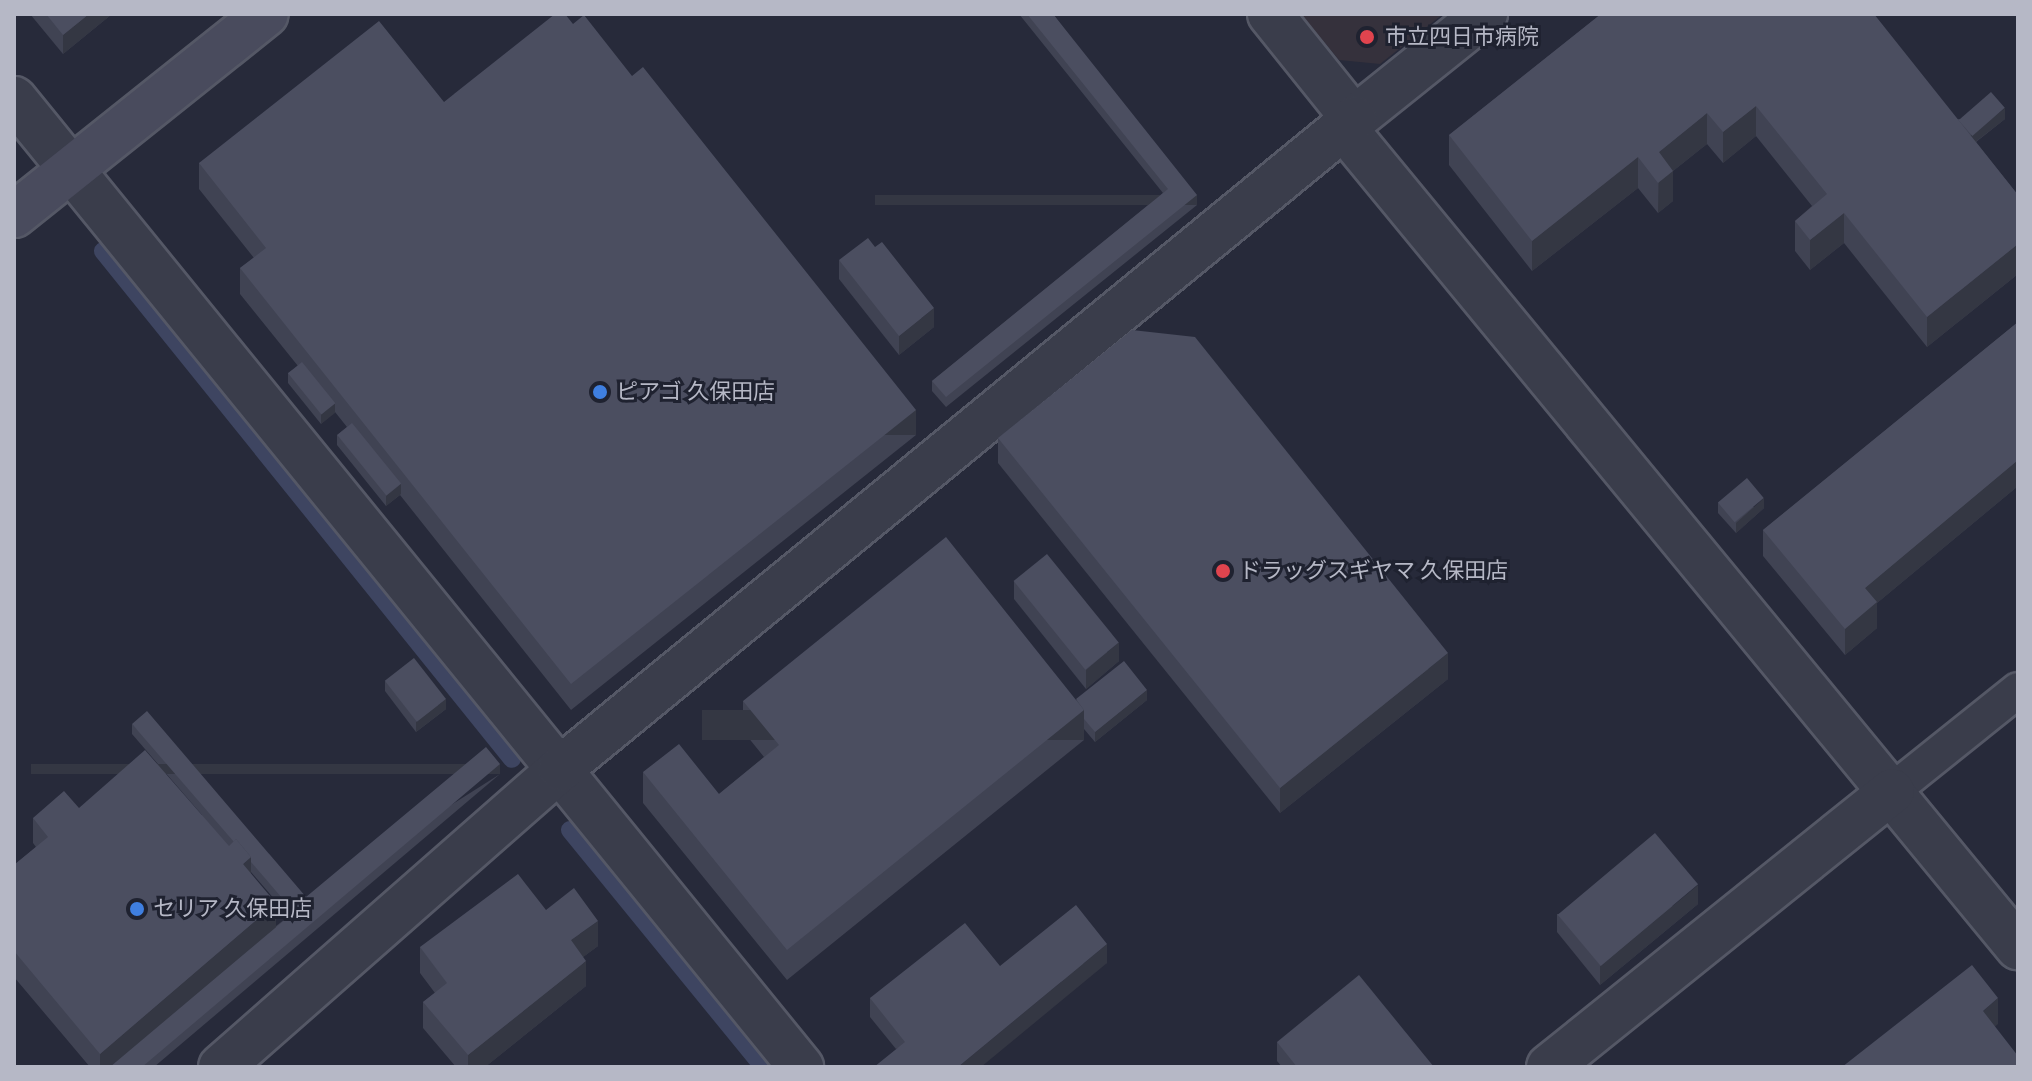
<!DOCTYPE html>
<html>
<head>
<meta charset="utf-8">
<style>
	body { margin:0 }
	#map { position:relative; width:2032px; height:1081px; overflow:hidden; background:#272a3a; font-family:"Public Sans","Noto Sans JP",sans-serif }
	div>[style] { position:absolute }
	.medical>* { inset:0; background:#35313c }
	.stream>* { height:18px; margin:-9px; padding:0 9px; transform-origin:9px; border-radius:9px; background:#3e4561 }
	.roads { filter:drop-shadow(2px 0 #555866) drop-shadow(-2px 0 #555866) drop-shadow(0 2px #555866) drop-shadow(0 -2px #555866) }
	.lane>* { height:34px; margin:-17px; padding:0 17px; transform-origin:17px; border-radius:17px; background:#3a3d4b }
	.street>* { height:44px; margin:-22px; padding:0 22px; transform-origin:22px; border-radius:22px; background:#3a3d4b }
	.secondary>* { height:44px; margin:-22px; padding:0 22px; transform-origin:22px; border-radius:22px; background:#494b5d }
	.wall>* { inset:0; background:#404353 }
	.shaded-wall>* { inset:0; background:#343743; transform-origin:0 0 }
	.building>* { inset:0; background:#4b4e60; transform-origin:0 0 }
	.dots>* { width:22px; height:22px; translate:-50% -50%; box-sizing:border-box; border:4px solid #1f2230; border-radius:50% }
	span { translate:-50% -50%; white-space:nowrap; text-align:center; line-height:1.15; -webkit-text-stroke:6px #1f2230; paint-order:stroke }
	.poi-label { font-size:22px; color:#b6b8c6 }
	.left { translate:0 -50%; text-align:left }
	.frame { position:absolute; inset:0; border:16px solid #b6b8c6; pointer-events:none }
</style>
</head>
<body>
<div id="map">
	<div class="medical">
		<i style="clip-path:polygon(1301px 14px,1443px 14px,1380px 64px,1339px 60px)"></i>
	</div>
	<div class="stream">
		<i style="left:103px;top:251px;width:652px;rotate:51.16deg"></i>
		<i style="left:570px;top:830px;width:306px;rotate:50.8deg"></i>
	</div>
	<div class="roads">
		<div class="lane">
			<i style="left:1892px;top:791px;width:161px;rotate:-38.7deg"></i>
		</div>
		<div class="street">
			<i style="left:1270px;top:14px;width:134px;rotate:51.3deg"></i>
			<i style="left:1354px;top:119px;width:168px;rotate:-38.7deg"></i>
			<i style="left:14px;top:99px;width:1248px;rotate:50.89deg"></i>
			<i style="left:1344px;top:128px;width:1061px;rotate:50.55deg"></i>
			<i style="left:221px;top:1067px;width:453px;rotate:-41.3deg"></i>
			<i style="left:561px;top:768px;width:1025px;rotate:-39.3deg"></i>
			<i style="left:1549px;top:1067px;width:440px;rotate:-38.8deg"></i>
		</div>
		<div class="secondary">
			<i style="left:14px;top:215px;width:322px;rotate:-38.6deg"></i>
		</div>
	</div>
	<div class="wall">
		<i style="clip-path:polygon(30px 14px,112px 14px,63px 54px)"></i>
		<i style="clip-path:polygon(1019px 14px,1053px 14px,1197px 205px,946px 407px,932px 391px,932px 381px,1163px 193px)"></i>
		<i style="clip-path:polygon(1601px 14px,1957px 119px,2005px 119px,1976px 142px,2018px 195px,2018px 274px,1927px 347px,1844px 243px,1810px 270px,1795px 251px,1795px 221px,1812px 206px,1756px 136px,1723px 163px,1707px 144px,1673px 171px,1673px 201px,1658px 213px,1638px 188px,1532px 271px,1449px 165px,1449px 135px)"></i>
		<i style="clip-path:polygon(444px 102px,916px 435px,571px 710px,400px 495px,386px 506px,337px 445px,337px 435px,347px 427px,335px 412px,321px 424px,288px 383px,288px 373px,298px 366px,240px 294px,240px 268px,254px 258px,199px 189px,199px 163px)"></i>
		<i style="clip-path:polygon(839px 260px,934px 327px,899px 355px,839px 279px)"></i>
		<i style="clip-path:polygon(2018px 322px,2018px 486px,1877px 603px,1877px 628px,1845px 655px,1763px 556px,1763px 530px)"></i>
		<i style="clip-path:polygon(998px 438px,1448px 679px,1280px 813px,998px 463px)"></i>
		<i style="clip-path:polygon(1718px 503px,1764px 508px,1736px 533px,1718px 513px)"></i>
		<i style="clip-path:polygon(1014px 581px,1119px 661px,1086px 689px,1014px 599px)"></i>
		<i style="clip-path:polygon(385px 681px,446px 709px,416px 732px,385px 691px)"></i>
		<i style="clip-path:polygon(1147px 700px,1095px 742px,1084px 729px,1084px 740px,787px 980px,643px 803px,643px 772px,719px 794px,764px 757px,743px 731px,743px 701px)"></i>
		<i style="clip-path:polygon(evenodd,132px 724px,306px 897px,500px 774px,154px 1067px,90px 1067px,14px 977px,14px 865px,36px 847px,33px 843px,33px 818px,79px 808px,202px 815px,132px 734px,132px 724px,251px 872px,289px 916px,276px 926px,251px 874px,251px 872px)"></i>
		<i style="clip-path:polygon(1698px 904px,1600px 985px,1557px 932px,1557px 914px)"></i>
		<i style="clip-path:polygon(546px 910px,598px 946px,583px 957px,586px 986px,485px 1067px,456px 1067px,423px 1028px,423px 1002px,435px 993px,420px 973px,420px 947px)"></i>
		<i style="clip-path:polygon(1107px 963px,896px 1049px,870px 1017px,870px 998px,1000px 966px)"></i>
		<i style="clip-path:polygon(1277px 1042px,1434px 1067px,1282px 1067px,1277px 1061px)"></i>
	</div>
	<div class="shaded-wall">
		<i style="clip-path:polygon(89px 14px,112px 14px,63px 54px,63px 35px)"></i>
		<i style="clip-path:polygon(1756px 106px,1756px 136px,1723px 163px,1723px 132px)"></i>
		<i style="clip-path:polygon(2005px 108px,2005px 119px,1961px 153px,1961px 143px)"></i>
		<i style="clip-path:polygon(1707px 113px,1707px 144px,1673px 171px,1673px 201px,1658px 213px,1659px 152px)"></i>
		<i style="clip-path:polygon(1638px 157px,1638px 188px,1532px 271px,1532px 241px)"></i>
		<i style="left:1197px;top:195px;width:10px;height:322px;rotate:90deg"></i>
		<i style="clip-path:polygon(1844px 213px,1844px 243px,1810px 270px,1810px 240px)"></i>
		<i style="clip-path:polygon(2018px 244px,2018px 274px,1927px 347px,1927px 317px)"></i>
		<i style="clip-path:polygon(934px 308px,934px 327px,899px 355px,899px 336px)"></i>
		<i style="clip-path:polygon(335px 403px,335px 413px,321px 424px,321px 414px)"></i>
		<i style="left:916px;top:410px;width:25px;height:441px;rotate:90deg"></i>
		<i style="clip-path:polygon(2018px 460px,2018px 486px,1877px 603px,1877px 628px,1845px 655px,1845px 629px,1865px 588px)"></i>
		<i style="clip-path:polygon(401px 484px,401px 494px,386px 506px,386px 496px)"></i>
		<i style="clip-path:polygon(1764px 498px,1764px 508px,1736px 533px,1736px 523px)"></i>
		<i style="clip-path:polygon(1119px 642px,1119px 661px,1086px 689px,1086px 670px)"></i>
		<i style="clip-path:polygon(1448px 653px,1448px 679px,1280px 813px,1280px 788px)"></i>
		<i style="clip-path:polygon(1147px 690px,1147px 700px,1095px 742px,1095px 732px)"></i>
		<i style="clip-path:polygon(446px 699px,446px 709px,416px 732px,416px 722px)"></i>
		<i style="left:1084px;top:710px;width:30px;height:382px;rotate:90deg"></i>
		<i style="left:500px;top:764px;width:10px;height:469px;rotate:90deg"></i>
		<i style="clip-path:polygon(251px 857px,251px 883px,243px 864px)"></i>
		<i style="clip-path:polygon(1698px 885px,1698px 904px,1600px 985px,1600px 966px)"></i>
		<i style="clip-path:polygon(276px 903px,276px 928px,114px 1067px,100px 1067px,100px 1054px)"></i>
		<i style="clip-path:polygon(598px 921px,598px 946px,571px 966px,571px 940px)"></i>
		<i style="clip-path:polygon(1107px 944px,1107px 963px,981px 1067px,958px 1067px)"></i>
		<i style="clip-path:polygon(586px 961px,586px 986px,485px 1067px,468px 1067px,468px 1055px)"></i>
		<i style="clip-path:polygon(1998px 998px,1998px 1024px,1983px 1037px,1983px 1011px)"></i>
	</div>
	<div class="building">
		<i style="clip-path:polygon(46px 14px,89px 14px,63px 35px)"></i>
		<i style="clip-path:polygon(555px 14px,565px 14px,573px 24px,584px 15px,632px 76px,643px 67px,916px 410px,571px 684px,240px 268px,266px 248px,199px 163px,379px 21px,444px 102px)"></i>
		<i style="clip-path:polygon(1027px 14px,1053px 14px,1197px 195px,946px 397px,932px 381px,1168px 189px)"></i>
		<i style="clip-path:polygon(1601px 14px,1874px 14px,2018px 195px,2018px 244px,1927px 317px,1844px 213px,1810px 240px,1795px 221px,1827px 194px,1756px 106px,1723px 132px,1707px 113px,1659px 152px,1673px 171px,1658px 183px,1638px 157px,1532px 241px,1449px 135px)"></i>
		<i style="left:1991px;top:92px;width:21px;height:43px;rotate:49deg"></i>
		<i style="clip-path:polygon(868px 238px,875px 247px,882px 242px,934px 308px,899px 336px,839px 260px)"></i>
		<i style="clip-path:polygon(2018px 322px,2018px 460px,1865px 588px,1877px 602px,1845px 629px,1763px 530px)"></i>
		<i style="clip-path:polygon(1132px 330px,1195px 337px,1448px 653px,1280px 788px,998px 438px)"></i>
		<i style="left:302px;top:362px;width:53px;height:18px;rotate:51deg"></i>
		<i style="left:352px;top:423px;width:78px;height:19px;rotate:51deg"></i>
		<i style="left:1747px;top:478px;width:26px;height:38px;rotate:50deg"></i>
		<i style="clip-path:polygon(946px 537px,1084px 710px,787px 950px,643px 772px,679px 744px,719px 794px,779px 745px,743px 701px)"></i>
		<i style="left:1047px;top:554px;width:114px;height:43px;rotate:51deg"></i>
		<i style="left:414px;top:658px;width:52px;height:37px;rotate:52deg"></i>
		<i style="clip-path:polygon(1124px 661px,1147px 690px,1095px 732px,1084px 719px,1084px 710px,1076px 699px)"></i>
		<i style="clip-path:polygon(147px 711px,306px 897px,486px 747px,500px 764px,142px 1067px,110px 1067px,294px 912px,251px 862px,251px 857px,236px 839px,234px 842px,132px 724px)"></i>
		<i style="clip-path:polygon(145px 750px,229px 846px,236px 839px,251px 857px,243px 864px,276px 903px,100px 1054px,14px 951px,14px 865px,48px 837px,33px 818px,64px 791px,79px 808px)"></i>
		<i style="left:1655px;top:833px;width:67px;height:127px;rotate:50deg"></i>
		<i style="clip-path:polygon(518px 874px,546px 910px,574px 888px,598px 921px,571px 940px,586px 961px,468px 1055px,423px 1002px,447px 983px,420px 947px)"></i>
		<i style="clip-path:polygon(1076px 905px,1107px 944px,958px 1067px,874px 1067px,905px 1042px,870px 998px,965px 923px,1000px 966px)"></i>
		<i style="clip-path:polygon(1972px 965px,1998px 998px,1983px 1011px,2018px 1056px,2018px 1067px,1842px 1067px)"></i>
		<i style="clip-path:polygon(1359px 975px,1434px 1067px,1297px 1067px,1277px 1042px)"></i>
	</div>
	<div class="dots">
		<i style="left:1367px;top:37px;background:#e0444e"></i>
		<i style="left:600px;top:392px;background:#3f7fe0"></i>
		<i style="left:1223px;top:571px;background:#e0444e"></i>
		<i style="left:137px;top:909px;background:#3f7fe0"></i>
	</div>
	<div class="poi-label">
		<span class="left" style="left:1385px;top:37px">市立四日市病院</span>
		<span class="left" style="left:616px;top:392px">ピアゴ 久保田店</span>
		<span class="left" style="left:1239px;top:571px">ドラッグスギヤマ 久保田店</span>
		<span class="left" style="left:153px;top:909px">セリア 久保田店</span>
	</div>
	<div class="frame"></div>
</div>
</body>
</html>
